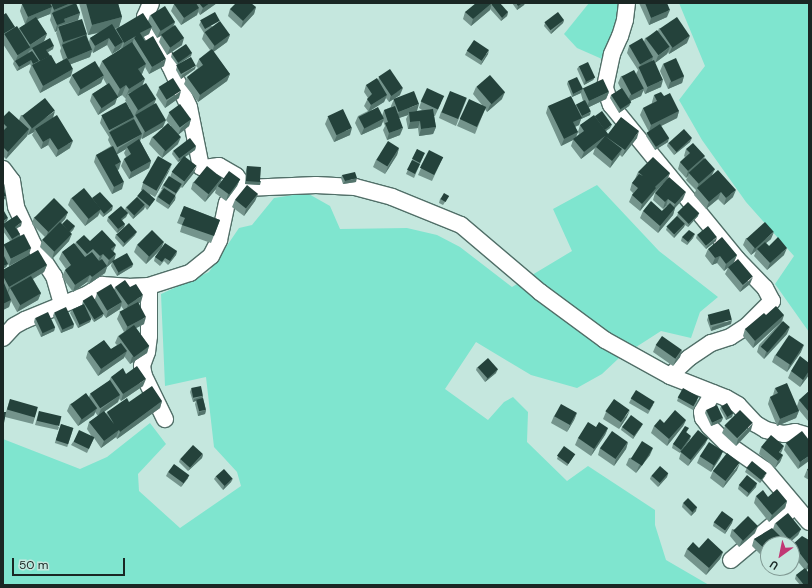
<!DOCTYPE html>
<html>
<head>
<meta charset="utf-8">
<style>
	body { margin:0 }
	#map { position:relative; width:812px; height:588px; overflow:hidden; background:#c5e7de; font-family:"DM Sans",sans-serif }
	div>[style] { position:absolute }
	.green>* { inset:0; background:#7fe5cf }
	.roads { filter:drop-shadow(1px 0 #516f68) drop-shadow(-1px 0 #516f68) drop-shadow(0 1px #516f68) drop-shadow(0 -1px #516f68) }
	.minor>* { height:16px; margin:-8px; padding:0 8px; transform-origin:8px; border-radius:8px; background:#fff }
	.wall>* { inset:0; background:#74948c; transform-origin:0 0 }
	.shaded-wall>* { inset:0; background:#54746c }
	.building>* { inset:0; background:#24423b; transform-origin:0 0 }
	span { translate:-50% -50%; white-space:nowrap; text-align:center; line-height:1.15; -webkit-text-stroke:4px #c5e7de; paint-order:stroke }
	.frame { position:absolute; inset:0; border:4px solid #1a2724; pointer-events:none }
	.north { position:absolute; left:760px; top:536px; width:40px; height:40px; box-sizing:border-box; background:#c5e7de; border:1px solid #819a94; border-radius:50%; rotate:213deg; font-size:11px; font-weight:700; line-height:16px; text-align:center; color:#1a2724 }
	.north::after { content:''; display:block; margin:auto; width:14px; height:18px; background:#c13874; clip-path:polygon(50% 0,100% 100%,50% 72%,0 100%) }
	.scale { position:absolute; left:12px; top:558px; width:113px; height:18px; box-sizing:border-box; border:2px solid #1a2724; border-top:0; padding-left:5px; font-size:12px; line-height:14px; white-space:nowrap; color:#1a2724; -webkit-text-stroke:3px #c5e7de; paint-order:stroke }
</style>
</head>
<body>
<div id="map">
	<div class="green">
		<i style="clip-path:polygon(589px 3px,622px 3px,619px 23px,602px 59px,577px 48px,564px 34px)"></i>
		<i style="clip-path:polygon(679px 3px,809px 3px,809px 332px,775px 284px,794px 256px,746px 202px,702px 140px,679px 100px,705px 66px)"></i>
		<i style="clip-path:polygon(597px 185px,659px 251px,718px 297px,700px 312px,691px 338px,661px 331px,619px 358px,602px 374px,577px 388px,531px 375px,476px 342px,445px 389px,488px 420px,504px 402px,513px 397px,528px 412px,527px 442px,567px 481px,588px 466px,655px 510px,655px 525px,666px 560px,709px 585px,3px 585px,3px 439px,80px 469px,107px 457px,150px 423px,166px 444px,138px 474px,139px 491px,180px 528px,241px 486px,237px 472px,214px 447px,206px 377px,165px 386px,161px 294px,209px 272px,239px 228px,252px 225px,274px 198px,307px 193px,330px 206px,340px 229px,407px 228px,437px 235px,460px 247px,512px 287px,572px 251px,553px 209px)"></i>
	</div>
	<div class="roads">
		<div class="minor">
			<i style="left:151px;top:3px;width:15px;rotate:113deg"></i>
			<i style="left:145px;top:17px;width:6px;rotate:90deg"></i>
			<i style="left:145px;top:23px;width:50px;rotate:59.8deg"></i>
			<i style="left:170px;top:66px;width:45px;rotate:65.1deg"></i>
			<i style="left:189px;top:107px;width:61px;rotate:78.7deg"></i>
			<i style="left:201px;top:167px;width:3px;rotate:18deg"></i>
			<i style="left:204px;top:168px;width:15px;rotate:-8deg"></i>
			<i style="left:219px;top:166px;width:20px;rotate:30deg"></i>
			<i style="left:236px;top:176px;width:13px;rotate:51deg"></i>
			<i style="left:627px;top:3px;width:17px;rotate:97deg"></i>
			<i style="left:625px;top:20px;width:17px;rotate:107deg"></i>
			<i style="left:620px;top:36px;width:20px;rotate:114deg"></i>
			<i style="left:612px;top:54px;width:35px;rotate:102deg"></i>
			<i style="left:605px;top:88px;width:18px;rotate:71deg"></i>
			<i style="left:611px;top:105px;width:199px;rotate:50.7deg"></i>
			<i style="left:737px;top:259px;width:40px;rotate:46deg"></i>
			<i style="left:765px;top:288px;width:15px;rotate:62deg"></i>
			<i style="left:772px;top:301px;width:35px;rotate:135deg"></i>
			<i style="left:747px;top:326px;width:20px;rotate:147deg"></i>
			<i style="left:730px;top:337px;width:20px;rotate:162deg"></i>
			<i style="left:711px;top:343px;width:27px;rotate:146deg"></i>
			<i style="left:689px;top:358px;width:26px;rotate:137deg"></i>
			<i style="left:3px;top:169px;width:15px;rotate:53deg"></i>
			<i style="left:12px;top:181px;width:26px;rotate:81deg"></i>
			<i style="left:16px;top:207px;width:41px;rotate:65.3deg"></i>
			<i style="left:33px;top:244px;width:38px;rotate:57deg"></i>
			<i style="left:54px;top:276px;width:29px;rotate:74deg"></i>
			<i style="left:149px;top:286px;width:50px;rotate:90deg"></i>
			<i style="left:149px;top:336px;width:16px;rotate:97deg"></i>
			<i style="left:147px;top:352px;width:15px;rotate:110deg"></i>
			<i style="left:142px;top:366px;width:10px;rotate:79deg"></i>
			<i style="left:144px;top:376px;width:48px;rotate:64deg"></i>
			<i style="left:3px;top:338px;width:16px;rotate:-47deg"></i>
			<i style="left:14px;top:326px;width:13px;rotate:-29deg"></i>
			<i style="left:25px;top:320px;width:68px;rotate:-22.4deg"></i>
			<i style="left:88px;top:294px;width:17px;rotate:-33deg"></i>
			<i style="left:102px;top:285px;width:26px;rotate:4deg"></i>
			<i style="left:128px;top:287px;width:21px;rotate:-3deg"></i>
			<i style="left:149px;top:286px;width:43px;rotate:-17.6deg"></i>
			<i style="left:190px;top:273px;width:27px;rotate:-39deg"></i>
			<i style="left:211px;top:256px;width:18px;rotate:-63deg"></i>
			<i style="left:219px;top:240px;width:38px;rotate:-78deg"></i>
			<i style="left:227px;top:203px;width:15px;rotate:-48deg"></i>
			<i style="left:237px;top:192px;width:9px;rotate:-27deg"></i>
			<i style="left:245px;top:188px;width:71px;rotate:-2.4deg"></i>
			<i style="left:316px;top:185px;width:39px;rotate:3deg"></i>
			<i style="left:355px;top:187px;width:38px;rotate:15deg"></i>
			<i style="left:392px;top:197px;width:74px;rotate:22.1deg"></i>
			<i style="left:461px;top:225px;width:104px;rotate:40.3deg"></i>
			<i style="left:540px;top:292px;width:81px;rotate:36.4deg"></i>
			<i style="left:605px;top:340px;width:74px;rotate:29deg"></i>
			<i style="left:670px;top:376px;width:60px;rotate:21.4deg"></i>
			<i style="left:726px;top:398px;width:14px;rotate:30deg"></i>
			<i style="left:738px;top:405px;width:26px;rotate:47deg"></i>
			<i style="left:756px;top:424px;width:12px;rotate:31deg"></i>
			<i style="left:766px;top:430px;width:18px;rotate:13deg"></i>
			<i style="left:784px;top:434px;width:11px;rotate:-10deg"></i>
			<i style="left:795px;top:432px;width:15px;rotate:16deg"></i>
			<i style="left:713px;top:393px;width:22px;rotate:120deg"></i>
			<i style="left:702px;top:412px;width:6px;rotate:81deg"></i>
			<i style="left:703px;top:418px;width:10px;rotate:53deg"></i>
			<i style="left:709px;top:426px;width:24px;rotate:45deg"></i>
			<i style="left:726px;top:443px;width:47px;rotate:34.7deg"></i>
			<i style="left:765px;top:470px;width:68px;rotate:49.8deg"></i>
			<i style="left:731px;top:560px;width:82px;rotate:-40.1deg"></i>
		</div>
	</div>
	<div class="wall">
		<i style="clip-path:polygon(evenodd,25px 3px,75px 3px,75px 4px,80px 13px,78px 20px,87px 36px,89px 42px,90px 38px,99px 33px,88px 35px,79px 3px,118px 3px,122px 17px,119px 27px,148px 21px,150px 15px,175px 22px,173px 27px,182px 45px,167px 55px,159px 42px,161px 36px,157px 38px,151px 28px,149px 34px,143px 37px,164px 66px,149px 74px,145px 67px,142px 74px,142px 85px,156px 99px,154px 105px,163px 127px,142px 139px,141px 138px,140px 141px,151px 161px,149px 168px,129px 179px,121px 166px,124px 159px,126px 157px,124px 153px,126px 149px,117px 154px,119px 169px,118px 170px,122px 189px,112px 194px,94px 162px,96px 155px,111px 146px,108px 140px,109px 137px,100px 123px,102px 116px,130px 109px,125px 100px,126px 99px,122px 95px,117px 98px,115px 104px,98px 115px,90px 101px,92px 94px,107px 85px,103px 78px,101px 83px,78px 96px,69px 82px,72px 75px,99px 68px,102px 61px,121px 49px,121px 48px,120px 49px,112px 54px,107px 45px,93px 53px,92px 51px,90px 57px,71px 64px,71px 76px,40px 93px,29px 72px,31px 66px,30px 64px,17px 71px,13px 64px,14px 61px,3px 44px,3px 15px,15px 27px,19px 29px,19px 28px,28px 23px,25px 24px,20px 11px,22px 4px,25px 3px,50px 13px,51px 16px,50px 20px,55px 32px,57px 31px,56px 33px,61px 48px,60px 51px,63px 60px,56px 64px,48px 52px,53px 49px,44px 41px,47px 34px,37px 19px,50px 14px,50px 13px)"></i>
		<i style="clip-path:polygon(176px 3px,217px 3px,200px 15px,198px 12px,197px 15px,181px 25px,171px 11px,174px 4px)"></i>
		<i style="clip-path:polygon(493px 3px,508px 12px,507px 16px,501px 21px,490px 9px,490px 10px,471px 26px,463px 19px,465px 12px)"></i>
		<i style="clip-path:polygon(512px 3px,525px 3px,524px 5px,517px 10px)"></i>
		<i style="clip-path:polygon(639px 3px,667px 3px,667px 17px,649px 25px)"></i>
		<i style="clip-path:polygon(256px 7px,254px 14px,241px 28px,228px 16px,230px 9px)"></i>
		<i style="clip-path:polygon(564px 20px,563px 23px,551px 34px,544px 26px,545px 23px)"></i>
		<i style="clip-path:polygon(201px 21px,230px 35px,227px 42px,213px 52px,230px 74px,227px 81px,198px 102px,184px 84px,187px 77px,198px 68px,196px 66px,199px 59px,210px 50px,202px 39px,204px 33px,199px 25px)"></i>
		<i style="clip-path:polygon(659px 28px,687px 43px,669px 54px,668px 52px,667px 54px,655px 63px,661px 87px,645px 94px,643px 90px,641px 96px,630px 101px,631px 102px,629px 106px,619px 113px,610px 98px,611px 95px,621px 89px,618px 83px,621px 76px,636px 74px,638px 70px,627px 53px,629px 46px,644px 42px,645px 38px,658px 31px)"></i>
		<i style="clip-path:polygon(467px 51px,488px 54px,481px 65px,465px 55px)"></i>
		<i style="clip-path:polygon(172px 53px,191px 56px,177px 65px,171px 57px)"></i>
		<i style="clip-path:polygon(663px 64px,684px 76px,682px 83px,668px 89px,660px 71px)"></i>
		<i style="clip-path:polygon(177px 66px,195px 69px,181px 79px,176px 70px)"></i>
		<i style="clip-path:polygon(579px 66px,595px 77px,593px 80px,584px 85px,577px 69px)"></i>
		<i style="clip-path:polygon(379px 77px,400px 95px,389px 102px,386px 98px,384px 102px,371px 110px,382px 116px,384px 110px,391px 107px,391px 106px,394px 99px,417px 111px,422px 110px,419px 108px,421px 102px,441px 103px,435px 116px,434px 116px,436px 127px,433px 134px,419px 136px,418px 128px,408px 129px,406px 119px,408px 115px,399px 118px,400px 135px,387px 140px,383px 130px,385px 126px,383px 121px,381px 126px,361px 135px,355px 123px,358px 116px,368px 111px,364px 106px,368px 98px,364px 92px,366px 85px,378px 80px)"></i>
		<i style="clip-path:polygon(568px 81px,583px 89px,583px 88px,609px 92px,606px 99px,589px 107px,590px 115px,581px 119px,579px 125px,575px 127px,578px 132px,576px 137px,579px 134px,578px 132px,580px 125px,595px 117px,610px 128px,606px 131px,608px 134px,637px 138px,622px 157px,620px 155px,619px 156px,610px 168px,593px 154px,595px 148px,581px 159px,571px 146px,573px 140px,561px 146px,546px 113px,548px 106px,576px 105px,583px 101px,581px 94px,581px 93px,572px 97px,567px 84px)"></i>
		<i style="clip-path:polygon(476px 87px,502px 99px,487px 112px,485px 109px,475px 134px,457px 126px,460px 119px,482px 105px,473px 94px)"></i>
		<i style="clip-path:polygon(159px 88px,179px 98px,165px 108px,156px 95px)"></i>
		<i style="clip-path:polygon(654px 95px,679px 111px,677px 118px,661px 126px,668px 142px,655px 150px,646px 136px,647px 133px,649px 132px,640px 115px,643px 108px,652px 103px,652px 102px)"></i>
		<i style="clip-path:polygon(467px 98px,456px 126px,439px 118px,441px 112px)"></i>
		<i style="clip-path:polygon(169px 113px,191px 119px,189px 126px,178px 135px,178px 144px,162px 158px,149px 144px,152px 137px,171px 126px,166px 120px)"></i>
		<i style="clip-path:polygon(21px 115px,52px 118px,70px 148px,56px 157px,48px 145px,41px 149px,32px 135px,34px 132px,28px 135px,28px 134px,27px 136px,6px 159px,3px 156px,3px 117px,19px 120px)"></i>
		<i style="clip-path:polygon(328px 117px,350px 135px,334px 142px,325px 124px)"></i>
		<i style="clip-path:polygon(690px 142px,674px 155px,667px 146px,668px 143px)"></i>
		<i style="clip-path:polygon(196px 146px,195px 150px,185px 157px,194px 173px,182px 188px,181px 187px,175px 195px,175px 200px,168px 209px,156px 201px,157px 197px,162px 189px,161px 189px,163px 185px,170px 177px,172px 172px,181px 160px,178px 162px,172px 154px,173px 151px)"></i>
		<i style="clip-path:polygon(399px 148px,397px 155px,385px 174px,373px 167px,376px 160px)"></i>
		<i style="clip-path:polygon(417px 149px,423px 157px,414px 178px,406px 174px)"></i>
		<i style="clip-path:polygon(686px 149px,704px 159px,712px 175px,733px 197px,724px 205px,718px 199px,706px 209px,694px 195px,696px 190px,686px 180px,688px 176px,686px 178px,678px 169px,680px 162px,685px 157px,684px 156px)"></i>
		<i style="clip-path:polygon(443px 157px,432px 181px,418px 175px,421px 168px)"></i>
		<i style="clip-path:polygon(247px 166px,260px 185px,245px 184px,246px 170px)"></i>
		<i style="clip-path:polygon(169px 171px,155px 197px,150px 194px,153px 202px,147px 210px,145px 207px,144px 209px,133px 219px,128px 213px,126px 217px,122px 220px,125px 224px,124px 227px,117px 233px,107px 221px,108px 217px,125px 210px,126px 207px,137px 197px,142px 190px,141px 190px,143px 183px)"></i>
		<i style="clip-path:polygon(638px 172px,670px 173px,667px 180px,655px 192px,653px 195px,640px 211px,629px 202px,632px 195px,633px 193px,630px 190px,632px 183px,635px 179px)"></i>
		<i style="clip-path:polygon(342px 175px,356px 182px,343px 184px,341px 178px)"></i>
		<i style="clip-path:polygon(222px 178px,221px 181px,240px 179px,237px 186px,226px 201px,215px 193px,216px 189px,205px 202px,191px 189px,193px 182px)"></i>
		<i style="clip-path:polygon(655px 193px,683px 199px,675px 208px,673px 215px,658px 233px,640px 218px,643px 211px,662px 211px,667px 206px,666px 206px,663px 209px,653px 200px)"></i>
		<i style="clip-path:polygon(258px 194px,255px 201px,244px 216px,232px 207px,235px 200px)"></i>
		<i style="clip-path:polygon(449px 196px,443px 205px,439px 203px,440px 199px)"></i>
		<i style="clip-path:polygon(71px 198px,92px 198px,112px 210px,103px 217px,99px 213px,98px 216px,85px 226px,68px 205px)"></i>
		<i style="clip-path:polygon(184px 206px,220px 220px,211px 243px,180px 232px,182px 225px,177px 223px)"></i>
		<i style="clip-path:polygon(68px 212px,65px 219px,61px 224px,75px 226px,73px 230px,70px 233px,69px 241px,52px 259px,40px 247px,42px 240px,45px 237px,32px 224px,34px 217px)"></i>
		<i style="clip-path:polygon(678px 213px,698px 216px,688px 227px,685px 225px,684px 227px,674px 238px,666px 230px,667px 227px,677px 216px)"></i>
		<i style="clip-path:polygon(3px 224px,21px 226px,16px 228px,19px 237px,29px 255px,47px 265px,44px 272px,33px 279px,41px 293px,38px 300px,17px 312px,11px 301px,9px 307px,3px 310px,3px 270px,22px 259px,9px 266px,8px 264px,6px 267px,3px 269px,3px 246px,4px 245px,10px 241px,3px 231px)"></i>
		<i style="clip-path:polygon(116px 234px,135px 235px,123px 247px,115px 238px)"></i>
		<i style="clip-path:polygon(697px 235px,716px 241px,706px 249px,696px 238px)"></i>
		<i style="clip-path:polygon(682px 237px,693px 238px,687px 245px,681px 241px)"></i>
		<i style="clip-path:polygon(746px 238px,771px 239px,766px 243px,769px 246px,784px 255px,767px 270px,754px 256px,756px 251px,751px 255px,743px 245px)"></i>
		<i style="clip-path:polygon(90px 241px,116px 245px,113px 251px,114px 261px,112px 262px,133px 264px,132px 267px,117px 276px,111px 266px,112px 262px,107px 267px,105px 273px,89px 284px,87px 282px,73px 292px,62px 277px,65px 270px,66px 269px,59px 259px,62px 252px,75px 244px,76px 242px)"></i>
		<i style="clip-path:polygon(137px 245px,161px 249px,177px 251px,176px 255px,168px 265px,164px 261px,160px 266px,154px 261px,155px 257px,161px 249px,146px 264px,134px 252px)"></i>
		<i style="clip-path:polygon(708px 249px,737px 255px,734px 262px,750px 284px,740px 292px,725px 274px,728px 268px,724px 271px,717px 263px,712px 265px,705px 256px)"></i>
		<i style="clip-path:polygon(115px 287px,141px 302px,139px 303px,144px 324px,136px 328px,149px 346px,147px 353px,130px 364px,124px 356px,124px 358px,98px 376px,86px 358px,88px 351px,111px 349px,117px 345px,115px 343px,118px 336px,124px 332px,117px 319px,120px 312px,124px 310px,121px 306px,120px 309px,106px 318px,103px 314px,102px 317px,94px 322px,91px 318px,90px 322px,78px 328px,70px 313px,72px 310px,82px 305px,83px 301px,95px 299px,97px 293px,114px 290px)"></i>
		<i style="clip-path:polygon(54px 313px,74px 324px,73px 328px,61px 333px,53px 316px)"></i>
		<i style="clip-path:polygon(766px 315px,784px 315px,782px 322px,787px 334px,764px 359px,757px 352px,759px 345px,778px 325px,753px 348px,743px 336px,745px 329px)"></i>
		<i style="clip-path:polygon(708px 317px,731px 324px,711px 331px,707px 320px)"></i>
		<i style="clip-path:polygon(35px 318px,55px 327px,54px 331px,41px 337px,34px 322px)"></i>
		<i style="clip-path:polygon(656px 345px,682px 350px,680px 357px,673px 366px,653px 352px)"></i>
		<i style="clip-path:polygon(801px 352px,787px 372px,772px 362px,775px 355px)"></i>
		<i style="clip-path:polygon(809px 363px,809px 375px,800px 387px,788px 378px,791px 371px)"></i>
		<i style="clip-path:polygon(477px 367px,496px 373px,485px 382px,476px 370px)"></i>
		<i style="clip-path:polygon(126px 374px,143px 386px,121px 401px,119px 399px,118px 402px,104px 412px,106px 414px,107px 412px,129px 402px,162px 401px,160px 408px,117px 439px,116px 437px,101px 448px,94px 438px,87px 453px,71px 445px,73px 442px,92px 437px,87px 429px,89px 422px,98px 416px,95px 412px,94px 415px,78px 426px,67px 411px,70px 404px,89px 397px,90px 394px,109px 381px,111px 377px)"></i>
		<i style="clip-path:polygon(775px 388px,797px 406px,799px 400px,809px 391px,809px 422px,799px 410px,796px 418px,777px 426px,768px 404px,770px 397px,773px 395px)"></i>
		<i style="clip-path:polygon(191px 389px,203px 396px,203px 398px,206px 410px,205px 414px,198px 416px,195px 404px,196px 401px,193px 402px,190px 392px)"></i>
		<i style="clip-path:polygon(678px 398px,698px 400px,693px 410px,677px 401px)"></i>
		<i style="clip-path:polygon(10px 399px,35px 417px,33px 424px,5px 417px,3px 424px,3px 412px,6px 412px)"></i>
		<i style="clip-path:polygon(631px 399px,653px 405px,648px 414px,629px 403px)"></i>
		<i style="clip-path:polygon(721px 406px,733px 413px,732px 417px,726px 420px,720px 409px)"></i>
		<i style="clip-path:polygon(706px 410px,723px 418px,721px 422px,711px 426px,705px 413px)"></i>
		<i style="clip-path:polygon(39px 411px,59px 427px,58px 430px,35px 425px)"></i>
		<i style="clip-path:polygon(606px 412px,627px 417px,619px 429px,603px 419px)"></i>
		<i style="clip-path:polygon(577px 413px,574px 420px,567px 432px,551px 423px,554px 416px)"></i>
		<i style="clip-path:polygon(686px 420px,683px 426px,667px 446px,651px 433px,654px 426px)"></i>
		<i style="left:61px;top:424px;width:13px;height:20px;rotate:18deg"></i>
		<i style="clip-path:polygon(725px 426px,751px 430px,736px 446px,722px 433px)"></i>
		<i style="clip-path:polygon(596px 427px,608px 428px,605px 435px,591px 456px,575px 445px,578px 438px)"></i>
		<i style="clip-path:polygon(622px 427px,641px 427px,633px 439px,621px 430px)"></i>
		<i style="clip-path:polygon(689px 428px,686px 433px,690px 439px,680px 453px,672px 448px,673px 444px)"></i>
		<i style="clip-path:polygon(708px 438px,705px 444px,688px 466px,679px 459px,681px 452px)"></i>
		<i style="clip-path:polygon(809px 440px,798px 469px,784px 450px,786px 443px)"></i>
		<i style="clip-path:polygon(628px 442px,626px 449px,614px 466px,598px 455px,600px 448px)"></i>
		<i style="clip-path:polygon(761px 447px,781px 454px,783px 455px,780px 462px,775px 468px,759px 454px)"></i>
		<i style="clip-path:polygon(723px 451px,720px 458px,711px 472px,697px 463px,700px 456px)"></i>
		<i style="clip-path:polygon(203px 454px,202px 458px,188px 471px,179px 462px,180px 459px)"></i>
		<i style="clip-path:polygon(650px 455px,636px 473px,626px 465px,629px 458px)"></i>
		<i style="clip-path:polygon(558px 456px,573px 457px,567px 466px,557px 459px)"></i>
		<i style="clip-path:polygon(809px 467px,809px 480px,804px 477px,807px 470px)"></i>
		<i style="clip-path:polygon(747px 468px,765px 476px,760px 483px,745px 472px)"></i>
		<i style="clip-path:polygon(737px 470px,723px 488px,710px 478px,713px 471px)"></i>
		<i style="clip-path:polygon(168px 472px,188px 478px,181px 487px,166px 476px)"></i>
		<i style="clip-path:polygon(668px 473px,667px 477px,658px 487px,650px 479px,651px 476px)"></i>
		<i style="clip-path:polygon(216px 476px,231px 482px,223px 490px,214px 479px)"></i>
		<i style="clip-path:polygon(739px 485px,756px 487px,747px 497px,738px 489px)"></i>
		<i style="clip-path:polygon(756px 496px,768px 497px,787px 501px,785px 508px,769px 522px,754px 503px)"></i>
		<i style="clip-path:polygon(683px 503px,696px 511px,691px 516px,682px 507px)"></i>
		<i style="clip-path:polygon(733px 519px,732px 523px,725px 534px,713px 526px,714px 522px)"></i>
		<i style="clip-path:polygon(775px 523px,801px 529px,798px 535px,788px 544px,784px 544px,783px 543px,782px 544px,768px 544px,768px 554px,763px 557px,752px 546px,754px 539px,773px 529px)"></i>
		<i style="clip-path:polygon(732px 529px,755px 533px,739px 547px,730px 536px)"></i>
		<i style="clip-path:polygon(809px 540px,809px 568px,806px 570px,809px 585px,800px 585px,795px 579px,796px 575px,804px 569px,795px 558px,792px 561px,792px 545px)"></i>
		<i style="clip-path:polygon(699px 548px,723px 552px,720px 559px,706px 575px,684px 556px,687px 549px)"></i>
	</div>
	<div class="shaded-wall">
		<i style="clip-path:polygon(71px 3px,75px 3px,73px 8px,53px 13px,54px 10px)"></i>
		<i style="clip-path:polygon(210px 3px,217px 3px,200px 15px,203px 8px)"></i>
		<i style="clip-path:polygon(492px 3px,490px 10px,471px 26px,473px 19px)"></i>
		<i style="clip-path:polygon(523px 3px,525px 3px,524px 5px,517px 10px,518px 6px)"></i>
		<i style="clip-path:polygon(52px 7px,50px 14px,25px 24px,28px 17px)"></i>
		<i style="clip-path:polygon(256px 7px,254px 14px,241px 28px,243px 21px)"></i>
		<i style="clip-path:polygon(199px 8px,197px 15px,181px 25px,184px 18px)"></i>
		<i style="clip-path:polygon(670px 10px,667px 17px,649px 25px,651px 18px)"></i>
		<i style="clip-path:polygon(508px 12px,507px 16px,501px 21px,502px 18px)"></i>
		<i style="clip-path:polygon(80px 13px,78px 20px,58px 26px,57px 31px,55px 32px,57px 25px,64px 19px)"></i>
		<i style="clip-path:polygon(122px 17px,119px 27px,88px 35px,92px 25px)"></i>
		<i style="clip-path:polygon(564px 20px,563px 23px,551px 34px,552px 31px)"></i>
		<i style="clip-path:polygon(175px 22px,172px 29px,157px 38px,160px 31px)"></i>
		<i style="clip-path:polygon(152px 27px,149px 34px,138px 40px,140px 33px)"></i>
		<i style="clip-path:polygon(47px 34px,44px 41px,29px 51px,28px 54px,15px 62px,18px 55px,29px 48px,30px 45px)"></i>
		<i style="clip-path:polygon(87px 34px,85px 41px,62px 44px,61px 48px,63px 41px)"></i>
		<i style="clip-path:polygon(230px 35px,227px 42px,212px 53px,214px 46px)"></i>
		<i style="clip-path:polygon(690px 36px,687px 43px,669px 54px,672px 47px)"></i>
		<i style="clip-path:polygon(109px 38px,107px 45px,93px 53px,95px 46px)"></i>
		<i style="clip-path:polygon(134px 38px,132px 45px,122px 50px,124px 43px)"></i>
		<i style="clip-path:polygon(184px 38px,182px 45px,167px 55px,170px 48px)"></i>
		<i style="clip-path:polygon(123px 42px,120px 49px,112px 54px,115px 47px)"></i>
		<i style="clip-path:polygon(54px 46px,53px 49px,45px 54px,46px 50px)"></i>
		<i style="clip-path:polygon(670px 47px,667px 54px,655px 63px,658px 56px)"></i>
		<i style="clip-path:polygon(92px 50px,90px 57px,66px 66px,68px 59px)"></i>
		<i style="clip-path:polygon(489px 50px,488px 54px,481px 65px,482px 62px)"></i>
		<i style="clip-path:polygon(192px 53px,191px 56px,177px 65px,178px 62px)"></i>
		<i style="clip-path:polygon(653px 57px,651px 64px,639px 69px,641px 64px)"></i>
		<i style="clip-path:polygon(166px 59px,164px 66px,149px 74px,152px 67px)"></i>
		<i style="clip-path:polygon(31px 60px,30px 64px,17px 71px,19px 67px)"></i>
		<i style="clip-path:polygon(146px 64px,142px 74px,135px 79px,138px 69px)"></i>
		<i style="clip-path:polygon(196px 66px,195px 69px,181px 79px,182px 75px)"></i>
		<i style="clip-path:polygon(73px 69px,71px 76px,40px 93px,43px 86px)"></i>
		<i style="clip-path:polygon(230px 74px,227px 81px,198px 102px,200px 95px)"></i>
		<i style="clip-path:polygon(104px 76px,101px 83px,78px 96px,80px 89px)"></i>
		<i style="clip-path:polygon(684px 76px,682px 83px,668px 89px,670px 82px)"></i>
		<i style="clip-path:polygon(595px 77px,593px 80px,584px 85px,585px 81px)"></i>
		<i style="clip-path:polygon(145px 79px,141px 89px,128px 93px,125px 99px,129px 89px)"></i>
		<i style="clip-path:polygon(663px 80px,661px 87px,645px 94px,648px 87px)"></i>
		<i style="clip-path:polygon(126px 85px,122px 95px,117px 98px,115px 104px,98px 115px,101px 108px,117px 97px,120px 89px)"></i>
		<i style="clip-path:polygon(403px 88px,400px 95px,389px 102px,391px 95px)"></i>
		<i style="clip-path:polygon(644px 89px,641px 96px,628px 102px,630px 95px)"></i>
		<i style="clip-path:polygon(582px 90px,581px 93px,572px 97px,573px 94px)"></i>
		<i style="clip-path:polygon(181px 91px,179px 98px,165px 108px,167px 101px)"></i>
		<i style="clip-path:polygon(505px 92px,502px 99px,487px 112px,490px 105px)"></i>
		<i style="clip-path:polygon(609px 92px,606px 99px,587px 108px,589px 101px)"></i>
		<i style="clip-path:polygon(387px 95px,384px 102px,368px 112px,371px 105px)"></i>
		<i style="clip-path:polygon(156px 99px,153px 106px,135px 115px,137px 110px)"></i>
		<i style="clip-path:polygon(631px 102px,629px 106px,619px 113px,620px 109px)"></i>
		<i style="clip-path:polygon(419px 104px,417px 111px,409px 112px,408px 115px,396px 119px,399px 112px)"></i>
		<i style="clip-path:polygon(55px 111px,53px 118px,35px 129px,34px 132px,28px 135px,31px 128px)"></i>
		<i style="clip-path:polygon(679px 111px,677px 118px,649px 132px,651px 125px)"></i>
		<i style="clip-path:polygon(591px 112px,590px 115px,581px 119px,579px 125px,570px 129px,573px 122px,580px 117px)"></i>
		<i style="clip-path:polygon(134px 117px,132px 124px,110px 133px,108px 137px,111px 130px)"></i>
		<i style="clip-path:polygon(191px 119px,189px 126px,178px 135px,181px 128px)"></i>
		<i style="clip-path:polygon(384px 119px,381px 126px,361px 135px,364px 128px)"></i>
		<i style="clip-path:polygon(166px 120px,163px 127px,142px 139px,144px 132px)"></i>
		<i style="clip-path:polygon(420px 121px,418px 128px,408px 129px,410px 122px)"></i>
		<i style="clip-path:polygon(612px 125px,610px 128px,602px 134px,603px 131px)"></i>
		<i style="clip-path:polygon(436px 127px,433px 134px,419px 136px,421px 129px)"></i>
		<i style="clip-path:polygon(352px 128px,350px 135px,334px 142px,337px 135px)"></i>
		<i style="clip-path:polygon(403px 128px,400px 135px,387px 140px,389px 133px)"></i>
		<i style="clip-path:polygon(29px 129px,27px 136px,6px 159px,8px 152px)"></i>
		<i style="clip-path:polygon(639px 131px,637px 138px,622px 157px,625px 150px)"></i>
		<i style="clip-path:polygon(578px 132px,575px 139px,573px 139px,573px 140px,561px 146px,564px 139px)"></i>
		<i style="clip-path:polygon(142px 134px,140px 141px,128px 148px,127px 147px,126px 149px,116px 155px,119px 148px)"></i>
		<i style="clip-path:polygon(605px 136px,595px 148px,581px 159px,584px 152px)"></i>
		<i style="clip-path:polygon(181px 137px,178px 144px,162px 158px,164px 151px)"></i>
		<i style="clip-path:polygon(50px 138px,48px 145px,41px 149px,43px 142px)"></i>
		<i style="clip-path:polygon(669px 138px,668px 142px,655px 150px,656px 147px)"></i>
		<i style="clip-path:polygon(692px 138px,690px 142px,674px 155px,676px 152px)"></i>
		<i style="clip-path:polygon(73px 141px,70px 148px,56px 157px,58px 150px)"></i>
		<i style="clip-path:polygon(196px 146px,195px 150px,178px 162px,179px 159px)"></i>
		<i style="clip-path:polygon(399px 148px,397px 155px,385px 174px,388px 167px)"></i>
		<i style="clip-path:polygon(622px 149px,619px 156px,610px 168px,612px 161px)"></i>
		<i style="clip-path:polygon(705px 156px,702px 163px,689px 173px,688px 176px,686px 178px,688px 171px)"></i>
		<i style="clip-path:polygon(151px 161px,149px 168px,129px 179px,131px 172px)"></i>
		<i style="clip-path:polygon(121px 162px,119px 169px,113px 172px,115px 165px)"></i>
		<i style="clip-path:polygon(172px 164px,169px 171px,155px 197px,158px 190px)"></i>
		<i style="clip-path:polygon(197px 166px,194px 173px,182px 188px,185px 181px)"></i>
		<i style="clip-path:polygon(715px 169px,712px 175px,697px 189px,699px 183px)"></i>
		<i style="clip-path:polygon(670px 173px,667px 180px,655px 192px,653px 195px,640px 211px,642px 204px,655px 187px)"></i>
		<i style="clip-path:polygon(222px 178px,219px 185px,217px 186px,216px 189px,205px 202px,208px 195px)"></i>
		<i style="clip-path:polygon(357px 178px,356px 182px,343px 184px,345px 181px)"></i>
		<i style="clip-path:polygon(240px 179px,237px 186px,226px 201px,228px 194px)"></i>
		<i style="clip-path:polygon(246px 181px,261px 181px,260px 185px,245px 184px)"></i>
		<i style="clip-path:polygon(124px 182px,122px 189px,112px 194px,114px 187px)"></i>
		<i style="clip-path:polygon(182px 184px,180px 188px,174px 197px,175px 194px)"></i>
		<i style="clip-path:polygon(736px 190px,733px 197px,724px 205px,726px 198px)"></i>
		<i style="clip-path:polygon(686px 192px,683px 199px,672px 211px,675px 204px)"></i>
		<i style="clip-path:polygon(721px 192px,718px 199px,706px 209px,709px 202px)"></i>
		<i style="clip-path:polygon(258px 194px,255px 201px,244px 216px,246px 209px)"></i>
		<i style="clip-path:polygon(6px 196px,5px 199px,3px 200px,3px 197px)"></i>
		<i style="clip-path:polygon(176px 196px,175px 200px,168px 209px,169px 206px)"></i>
		<i style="clip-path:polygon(155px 199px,153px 202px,147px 210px,149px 206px)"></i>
		<i style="clip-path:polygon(668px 199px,666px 206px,663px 209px,665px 202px)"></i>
		<i style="clip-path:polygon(145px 205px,144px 209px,133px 219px,134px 215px)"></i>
		<i style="clip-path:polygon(113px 206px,112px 210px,103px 217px,104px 214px)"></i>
		<i style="clip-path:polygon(675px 208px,673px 215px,658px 233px,660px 226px)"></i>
		<i style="clip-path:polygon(101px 209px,98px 216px,85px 226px,88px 219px)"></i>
		<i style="clip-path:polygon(68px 212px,65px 219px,46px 238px,48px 231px)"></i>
		<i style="clip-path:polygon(128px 213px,126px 217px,120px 222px,121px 219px)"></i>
		<i style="clip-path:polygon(699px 213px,698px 216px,688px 227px,689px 224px)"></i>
		<i style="clip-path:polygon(8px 218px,7px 221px,3px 224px,3px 221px)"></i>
		<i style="clip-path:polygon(22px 222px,21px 226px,14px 230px,15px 227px)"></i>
		<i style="clip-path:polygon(125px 224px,124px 227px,117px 233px,118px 229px)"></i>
		<i style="clip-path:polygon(685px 224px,684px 227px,674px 238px,675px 234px)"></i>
		<i style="clip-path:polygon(75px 226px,73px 230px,67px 236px,68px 233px)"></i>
		<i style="clip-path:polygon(137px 232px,135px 235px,123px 247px,124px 243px)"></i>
		<i style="clip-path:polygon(774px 232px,771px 239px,758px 250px,757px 249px,756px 251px,751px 255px,754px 248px)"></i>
		<i style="clip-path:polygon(20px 234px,19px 237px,11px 243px,12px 239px)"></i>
		<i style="clip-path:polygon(72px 234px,69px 241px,52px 259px,54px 252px)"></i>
		<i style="clip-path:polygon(695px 234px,693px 238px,687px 245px,688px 242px)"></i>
		<i style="clip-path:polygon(717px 237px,716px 241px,706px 249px,707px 246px)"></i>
		<i style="clip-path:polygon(164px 242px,161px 249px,146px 264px,148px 257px)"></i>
		<i style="clip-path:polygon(116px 245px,113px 252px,111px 249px)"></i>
		<i style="clip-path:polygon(31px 248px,29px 255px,9px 266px,11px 259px)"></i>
		<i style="clip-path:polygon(787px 248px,784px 255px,767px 270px,770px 263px)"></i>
		<i style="clip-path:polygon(177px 251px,176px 255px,168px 265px,170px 261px)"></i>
		<i style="clip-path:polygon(103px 254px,100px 261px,97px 263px,100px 256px)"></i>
		<i style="clip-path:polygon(116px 254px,114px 261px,107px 267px,105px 273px,89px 284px,92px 277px,107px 266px,109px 260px)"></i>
		<i style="clip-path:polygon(737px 255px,734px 262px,724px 271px,726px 264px)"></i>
		<i style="clip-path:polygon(720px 256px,717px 263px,712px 265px,715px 258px)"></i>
		<i style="clip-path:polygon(8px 264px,6px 267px,3px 269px,3px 266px)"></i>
		<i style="clip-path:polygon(133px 264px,132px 267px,117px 276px,118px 272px)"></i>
		<i style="clip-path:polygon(47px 265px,44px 272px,12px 291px,10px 288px,8px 293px,7px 294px,9px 287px)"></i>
		<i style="clip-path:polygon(90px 275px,87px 282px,73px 292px,75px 285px)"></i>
		<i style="clip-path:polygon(753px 277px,750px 284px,740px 292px,743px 286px)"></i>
		<i style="clip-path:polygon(41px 293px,38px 300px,17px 312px,20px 305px)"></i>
		<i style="clip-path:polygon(143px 295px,141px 302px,125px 312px,128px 305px)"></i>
		<i style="clip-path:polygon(11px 300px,9px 307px,3px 310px,3px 304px)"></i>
		<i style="clip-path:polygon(122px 302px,120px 309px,106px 318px,108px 311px)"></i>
		<i style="clip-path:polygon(104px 314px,102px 317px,94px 322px,95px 319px)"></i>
		<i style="clip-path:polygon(784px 315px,781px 322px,753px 348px,755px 341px)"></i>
		<i style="clip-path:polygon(146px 317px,144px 324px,125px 334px,127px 327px)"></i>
		<i style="clip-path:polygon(91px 319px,90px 322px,78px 328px,79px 325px)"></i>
		<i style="clip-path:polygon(732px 320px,731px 324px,711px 331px,712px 327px)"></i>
		<i style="clip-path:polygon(74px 324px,73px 328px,61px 333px,62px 329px)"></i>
		<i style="clip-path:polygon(55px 327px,54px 331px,41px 337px,42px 333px)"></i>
		<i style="clip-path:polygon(790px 327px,787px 334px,764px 359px,766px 352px)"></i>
		<i style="clip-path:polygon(804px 345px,801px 352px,787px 372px,789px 365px)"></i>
		<i style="clip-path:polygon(149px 346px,147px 353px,130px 364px,132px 357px)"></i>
		<i style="clip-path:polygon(682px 350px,680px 357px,673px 366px,676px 359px)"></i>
		<i style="clip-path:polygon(127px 351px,124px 358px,98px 376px,101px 369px)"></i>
		<i style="clip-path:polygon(498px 369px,496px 373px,485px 382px,487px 378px)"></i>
		<i style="clip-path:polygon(809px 371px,809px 375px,800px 387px,803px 380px)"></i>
		<i style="clip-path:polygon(146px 379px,143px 386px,121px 401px,123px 394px)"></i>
		<i style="clip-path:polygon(120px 395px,118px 402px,98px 416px,101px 409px)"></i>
		<i style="clip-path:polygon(203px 396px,202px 399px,196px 400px,196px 401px,193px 402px,194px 399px)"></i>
		<i style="clip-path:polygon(162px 401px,160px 408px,117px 439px,120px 432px)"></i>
		<i style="clip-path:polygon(97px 408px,94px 415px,78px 426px,81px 419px)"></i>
		<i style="clip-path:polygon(206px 410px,205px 414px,198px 416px,199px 412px)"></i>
		<i style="clip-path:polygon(630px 410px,627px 417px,619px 429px,622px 422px)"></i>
		<i style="clip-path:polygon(799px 411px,796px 418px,777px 426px,780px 419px)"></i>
		<i style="clip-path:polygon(577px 413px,574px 420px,567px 432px,570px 425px)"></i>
		<i style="clip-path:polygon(733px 413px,732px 417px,726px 420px,727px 416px)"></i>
		<i style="clip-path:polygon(723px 418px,721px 422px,711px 426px,712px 423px)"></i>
		<i style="clip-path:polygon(686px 420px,683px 426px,667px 446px,669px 439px)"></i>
		<i style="clip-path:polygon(753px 423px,751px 430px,736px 446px,738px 439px)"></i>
		<i style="clip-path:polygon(643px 424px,633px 439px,634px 435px)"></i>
		<i style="clip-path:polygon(608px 428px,605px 435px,591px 456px,594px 449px)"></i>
		<i style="clip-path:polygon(119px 430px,116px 437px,101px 448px,104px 441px)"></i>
		<i style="clip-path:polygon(691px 436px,690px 439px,680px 453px,681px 450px)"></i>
		<i style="clip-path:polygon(708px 438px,705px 444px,688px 466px,691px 459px)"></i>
		<i style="clip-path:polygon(628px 442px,626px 449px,614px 466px,616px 459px)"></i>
		<i style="clip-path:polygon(784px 446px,781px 453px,779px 452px)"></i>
		<i style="clip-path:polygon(653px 448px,650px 455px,636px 473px,639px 466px)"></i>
		<i style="clip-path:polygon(723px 451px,720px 458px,711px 472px,713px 465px)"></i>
		<i style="clip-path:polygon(203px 454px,202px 458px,188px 471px,190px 468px)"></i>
		<i style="clip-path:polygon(575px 454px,567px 466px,568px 463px)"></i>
		<i style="clip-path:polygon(783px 455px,780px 462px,775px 468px,778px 461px)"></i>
		<i style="clip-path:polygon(809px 456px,809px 461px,798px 469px,800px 462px)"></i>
		<i style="clip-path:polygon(740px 463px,737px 470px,723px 488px,726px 481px)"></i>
		<i style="clip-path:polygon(668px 473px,667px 477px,658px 487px,660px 483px)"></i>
		<i style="clip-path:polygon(767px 473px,765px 476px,760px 483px,761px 480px)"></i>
		<i style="clip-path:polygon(189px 475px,188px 478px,181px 487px,183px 483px)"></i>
		<i style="clip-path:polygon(233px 479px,231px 482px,223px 490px,224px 486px)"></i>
		<i style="clip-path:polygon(757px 483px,756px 487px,747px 497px,748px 493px)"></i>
		<i style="clip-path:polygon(787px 501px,785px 508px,769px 522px,772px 515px)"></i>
		<i style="clip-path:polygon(697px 507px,696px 511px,691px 516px,692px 512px)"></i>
		<i style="clip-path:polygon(733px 519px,732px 523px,725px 534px,726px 530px)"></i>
		<i style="clip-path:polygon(758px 526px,755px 533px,739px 547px,742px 540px)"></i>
		<i style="clip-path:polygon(801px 529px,798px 535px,788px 544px,786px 544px,788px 539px)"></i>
		<i style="clip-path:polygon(784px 540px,782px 544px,776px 544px)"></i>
		<i style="clip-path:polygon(768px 549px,768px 554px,763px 557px,766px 550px)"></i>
		<i style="clip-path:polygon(798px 551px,795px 558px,792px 561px,792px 556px)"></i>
		<i style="clip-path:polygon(723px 552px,720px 559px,706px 575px,709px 568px)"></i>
		<i style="clip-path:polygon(809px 563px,809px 568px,805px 571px,808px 564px)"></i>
	</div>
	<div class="building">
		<i style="clip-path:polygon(25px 3px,50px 3px,52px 7px,28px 17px,22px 4px)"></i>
		<i style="clip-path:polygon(51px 3px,71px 3px,54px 10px)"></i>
		<i style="clip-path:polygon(76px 3px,80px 13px,64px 19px,65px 22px,57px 25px,52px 13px)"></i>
		<i style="clip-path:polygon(86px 3px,118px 3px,122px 17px,92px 25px)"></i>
		<i style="clip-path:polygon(176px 3px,196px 3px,199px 8px,184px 18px,174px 4px)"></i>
		<i style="clip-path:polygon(199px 3px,210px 3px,203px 8px)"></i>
		<i style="clip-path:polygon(236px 3px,251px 3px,256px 7px,243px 21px,230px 9px)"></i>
		<i style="clip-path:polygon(476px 3px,492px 3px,473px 19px,465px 12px)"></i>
		<i style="clip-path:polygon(492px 3px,500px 3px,508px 12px,502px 18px,492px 5px)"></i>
		<i style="clip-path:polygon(516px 3px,523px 3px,518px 6px)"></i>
		<i style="clip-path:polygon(645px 3px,667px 3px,670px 10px,651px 18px)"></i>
		<i style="left:165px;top:6px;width:19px;height:17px;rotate:58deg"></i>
		<i style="left:215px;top:12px;width:10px;height:17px;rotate:61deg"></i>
		<i style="left:558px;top:12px;width:10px;height:17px;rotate:53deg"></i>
		<i style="clip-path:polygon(6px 13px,15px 27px,3px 34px,3px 15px)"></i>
		<i style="clip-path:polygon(143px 13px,152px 27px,140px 33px,145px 41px,153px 36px,166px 59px,152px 67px,134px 38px,136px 36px,124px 43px,116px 29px)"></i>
		<i style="left:36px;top:17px;width:20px;height:20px;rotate:57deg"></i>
		<i style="left:677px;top:17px;width:23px;height:21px;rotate:56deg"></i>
		<i style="left:82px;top:19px;width:16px;height:25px;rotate:72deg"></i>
		<i style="left:220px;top:21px;width:17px;height:19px;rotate:54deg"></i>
		<i style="clip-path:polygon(112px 24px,123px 42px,115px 47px,109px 38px,95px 46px,90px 38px)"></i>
		<i style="left:175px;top:25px;width:16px;height:17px;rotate:55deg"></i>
		<i style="left:17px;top:26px;width:25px;height:15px;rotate:58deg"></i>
		<i style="left:657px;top:30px;width:21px;height:14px;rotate:53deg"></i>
		<i style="left:86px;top:35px;width:16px;height:26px;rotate:68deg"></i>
		<i style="clip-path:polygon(50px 38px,54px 46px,46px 50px,50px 56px,40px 61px,32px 48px)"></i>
		<i style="left:642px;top:38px;width:22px;height:15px;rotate:60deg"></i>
		<i style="left:474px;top:40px;width:18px;height:13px;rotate:34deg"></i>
		<i style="clip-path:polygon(132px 42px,146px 64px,138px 69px,145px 79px,129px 89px,126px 85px,120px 89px,102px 61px)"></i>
		<i style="left:186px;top:44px;width:11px;height:17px;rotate:56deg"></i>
		<i style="clip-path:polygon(212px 49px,230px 74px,200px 95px,187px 77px,203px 65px,199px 59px)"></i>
		<i style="clip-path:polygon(32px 51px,39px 61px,33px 64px,31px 60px,19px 67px,15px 61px)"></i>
		<i style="clip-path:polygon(51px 55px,56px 64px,67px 58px,73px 69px,43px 86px,32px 65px)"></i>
		<i style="left:191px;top:57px;width:10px;height:17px;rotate:61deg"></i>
		<i style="left:676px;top:58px;width:20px;height:14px;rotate:66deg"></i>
		<i style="left:654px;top:60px;width:22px;height:17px;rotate:66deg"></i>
		<i style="left:95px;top:61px;width:17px;height:27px;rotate:59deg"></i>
		<i style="left:588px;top:62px;width:17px;height:10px;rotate:65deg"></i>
		<i style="left:390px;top:69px;width:23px;height:14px;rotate:56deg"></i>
		<i style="left:634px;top:70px;width:21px;height:14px;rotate:62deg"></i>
		<i style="left:490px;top:75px;width:23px;height:18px;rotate:49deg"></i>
		<i style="clip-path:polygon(577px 77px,583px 89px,573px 94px,568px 81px)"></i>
		<i style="left:173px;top:78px;width:15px;height:17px;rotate:58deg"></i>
		<i style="clip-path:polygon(377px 78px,387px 95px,371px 105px,367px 99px,372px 94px,366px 85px)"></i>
		<i style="left:603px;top:79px;width:14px;height:22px;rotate:65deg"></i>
		<i style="left:109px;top:83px;width:17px;height:20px;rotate:57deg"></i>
		<i style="left:146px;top:83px;width:19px;height:21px;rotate:58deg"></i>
		<i style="left:427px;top:88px;width:19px;height:15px;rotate:25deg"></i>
		<i style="left:622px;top:88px;width:17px;height:13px;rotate:57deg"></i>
		<i style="left:414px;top:91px;width:14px;height:22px;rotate:69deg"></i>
		<i style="left:450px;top:91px;width:18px;height:23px;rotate:22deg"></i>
		<i style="clip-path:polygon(661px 92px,664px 96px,670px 93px,679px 111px,651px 125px,643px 108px,657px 101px,654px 95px)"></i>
		<i style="clip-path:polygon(571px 96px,582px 118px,573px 122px,578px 132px,564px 139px,548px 106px)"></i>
		<i style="left:45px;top:98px;width:16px;height:29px;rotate:52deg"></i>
		<i style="left:469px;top:99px;width:19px;height:22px;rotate:25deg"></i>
		<i style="left:585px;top:100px;width:13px;height:10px;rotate:63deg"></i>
		<i style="left:126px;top:102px;width:17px;height:28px;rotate:62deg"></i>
		<i style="left:156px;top:103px;width:20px;height:24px;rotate:60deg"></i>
		<i style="left:180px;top:104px;width:19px;height:14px;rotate:54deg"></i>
		<i style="clip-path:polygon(395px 106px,403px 128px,389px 133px,385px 123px,388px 122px,384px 110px)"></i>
		<i style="left:378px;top:107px;width:13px;height:22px;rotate:63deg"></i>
		<i style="left:343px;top:109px;width:21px;height:17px;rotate:65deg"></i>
		<i style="clip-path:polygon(433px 109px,436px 127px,421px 129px,420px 121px,410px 122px,409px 112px)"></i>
		<i style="clip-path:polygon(9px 111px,29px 129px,8px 152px,3px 147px,3px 131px,7px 127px,3px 123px,3px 117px)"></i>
		<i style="left:602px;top:111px;width:17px;height:9px;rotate:54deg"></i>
		<i style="clip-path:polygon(57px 115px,73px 141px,58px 150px,50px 138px,43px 142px,35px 129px)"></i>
		<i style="clip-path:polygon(594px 115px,608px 134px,621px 117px,639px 131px,625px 150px,605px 136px,622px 149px,612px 161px,596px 147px,605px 136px,584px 152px,573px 139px,584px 131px,580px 125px)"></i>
		<i style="left:134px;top:119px;width:17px;height:28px;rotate:62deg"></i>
		<i style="left:168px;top:123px;width:19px;height:21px;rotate:47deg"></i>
		<i style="left:660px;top:124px;width:17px;height:16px;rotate:57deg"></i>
		<i style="left:684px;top:129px;width:12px;height:21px;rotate:48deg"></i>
		<i style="left:190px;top:138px;width:10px;height:21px;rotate:53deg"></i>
		<i style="clip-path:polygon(139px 139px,151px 161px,131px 172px,124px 159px,131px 154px,127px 147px)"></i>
		<i style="left:388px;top:141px;width:13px;height:22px;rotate:32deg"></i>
		<i style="clip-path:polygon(693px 143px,705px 156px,688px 171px,680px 162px,690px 153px,686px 149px)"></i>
		<i style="clip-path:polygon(113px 146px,121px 162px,115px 165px,124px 182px,114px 187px,96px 155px)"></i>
		<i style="left:417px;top:149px;width:9px;height:11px;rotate:27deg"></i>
		<i style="left:429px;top:150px;width:16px;height:20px;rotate:27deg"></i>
		<i style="left:158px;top:156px;width:16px;height:31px;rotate:30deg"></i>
		<i style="left:184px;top:156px;width:16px;height:20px;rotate:38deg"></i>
		<i style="clip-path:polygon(653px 157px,670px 173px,655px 187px,656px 188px,642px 204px,632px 195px,638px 188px,632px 183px,639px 174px,643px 176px,638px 172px)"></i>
		<i style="left:705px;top:158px;width:15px;height:22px;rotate:48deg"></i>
		<i style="left:412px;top:160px;width:9px;height:11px;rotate:27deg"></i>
		<i style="left:207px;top:166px;width:19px;height:21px;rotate:39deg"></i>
		<i style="left:247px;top:166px;width:14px;height:15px;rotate:4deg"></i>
		<i style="clip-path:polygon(718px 170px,736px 190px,726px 198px,721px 192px,709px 202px,697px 188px)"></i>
		<i style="left:229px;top:171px;width:14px;height:19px;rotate:36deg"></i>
		<i style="clip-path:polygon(355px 172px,357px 178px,345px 181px,342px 175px)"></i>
		<i style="left:169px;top:176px;width:15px;height:11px;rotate:32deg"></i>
		<i style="clip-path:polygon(669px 177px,686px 192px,675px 204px,668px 199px,665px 202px,655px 193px)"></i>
		<i style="left:247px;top:185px;width:14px;height:19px;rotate:39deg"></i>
		<i style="clip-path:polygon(3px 188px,6px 196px,3px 197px)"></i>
		<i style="left:84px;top:188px;width:27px;height:16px;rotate:51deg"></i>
		<i style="left:164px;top:188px;width:14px;height:11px;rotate:34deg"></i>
		<i style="left:143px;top:189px;width:16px;height:9px;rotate:40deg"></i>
		<i style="clip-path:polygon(100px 192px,113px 206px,104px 214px,92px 198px)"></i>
		<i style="left:444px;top:193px;width:6px;height:7px;rotate:31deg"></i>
		<i style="left:137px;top:197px;width:11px;height:15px;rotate:45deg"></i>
		<i style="left:54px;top:198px;width:20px;height:28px;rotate:45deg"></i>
		<i style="clip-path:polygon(651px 201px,662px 211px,670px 203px,675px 208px,660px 226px,643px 211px)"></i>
		<i style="left:688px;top:202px;width:16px;height:15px;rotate:45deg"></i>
		<i style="clip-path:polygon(121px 206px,128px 213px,121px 219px,125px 224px,118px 229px,108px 217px)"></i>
		<i style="clip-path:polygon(184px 206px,220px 220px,214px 236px,182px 225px,185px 218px,180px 216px)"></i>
		<i style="clip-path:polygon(3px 211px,4px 211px,8px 218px,3px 221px)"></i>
		<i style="clip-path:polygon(17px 215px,22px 222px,15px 227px,20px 234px,12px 239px,3px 225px,3px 224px)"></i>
		<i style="left:677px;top:216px;width:11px;height:15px;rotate:45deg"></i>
		<i style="clip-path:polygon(67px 219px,75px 226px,69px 232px,62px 224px)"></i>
		<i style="left:60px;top:222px;width:17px;height:25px;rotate:45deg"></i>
		<i style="left:765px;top:222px;width:13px;height:25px;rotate:48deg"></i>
		<i style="left:129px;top:223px;width:12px;height:17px;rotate:48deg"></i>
		<i style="left:708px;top:226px;width:14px;height:14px;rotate:51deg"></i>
		<i style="clip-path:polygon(102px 230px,116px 245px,111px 249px,116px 254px,109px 260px,103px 254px,100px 256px,93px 249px,87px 254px,76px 242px,84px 235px,90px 241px)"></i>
		<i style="left:152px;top:230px;width:17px;height:21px;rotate:45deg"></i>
		<i style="clip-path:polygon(689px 230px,695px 234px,688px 242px,682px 237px)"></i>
		<i style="left:24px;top:234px;width:16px;height:23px;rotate:63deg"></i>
		<i style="clip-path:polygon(722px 237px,737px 255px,726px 264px,720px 256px,715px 258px,708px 249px)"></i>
		<i style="clip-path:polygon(778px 237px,787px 248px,770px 263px,757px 249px,765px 242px,769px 246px)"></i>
		<i style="clip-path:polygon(74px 243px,85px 257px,92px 252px,99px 261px,102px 259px,107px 266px,92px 277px,90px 275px,75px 285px,65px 270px,71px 265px,62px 252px)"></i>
		<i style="clip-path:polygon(165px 243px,177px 251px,170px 261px,165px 258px,162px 262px,155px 257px)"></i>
		<i style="clip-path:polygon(38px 250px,47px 265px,9px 287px,3px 276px,3px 270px)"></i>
		<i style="left:127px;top:253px;width:13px;height:17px;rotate:61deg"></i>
		<i style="clip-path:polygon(3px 254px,8px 264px,3px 266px)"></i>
		<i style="left:738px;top:259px;width:23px;height:13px;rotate:50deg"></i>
		<i style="left:31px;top:276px;width:20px;height:24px;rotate:60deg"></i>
		<i style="clip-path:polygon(125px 280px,130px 287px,136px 284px,143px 295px,128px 305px,115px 287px)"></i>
		<i style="clip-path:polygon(3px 283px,4px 283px,11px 300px,3px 304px)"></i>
		<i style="left:111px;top:284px;width:21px;height:17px;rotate:59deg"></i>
		<i style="left:92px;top:295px;width:22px;height:11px;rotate:58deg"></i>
		<i style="left:138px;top:302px;width:17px;height:21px;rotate:62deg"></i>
		<i style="left:84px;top:304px;width:17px;height:13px;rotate:65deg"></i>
		<i style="clip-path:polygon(776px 306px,784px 315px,755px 341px,745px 329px,764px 313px,766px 315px)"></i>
		<i style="left:66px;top:307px;width:19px;height:13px;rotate:65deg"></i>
		<i style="left:729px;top:309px;width:11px;height:22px;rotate:75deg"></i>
		<i style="left:48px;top:312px;width:17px;height:14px;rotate:65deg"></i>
		<i style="left:783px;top:321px;width:9px;height:34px;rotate:41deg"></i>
		<i style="left:134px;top:325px;width:26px;height:19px;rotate:54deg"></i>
		<i style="left:789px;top:335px;width:18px;height:24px;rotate:34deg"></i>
		<i style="left:662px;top:336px;width:24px;height:11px;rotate:35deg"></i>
		<i style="clip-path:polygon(104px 340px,111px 349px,121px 343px,127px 351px,101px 369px,88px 351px)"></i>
		<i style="clip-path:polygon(800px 356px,809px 363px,809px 371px,803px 380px,791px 371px)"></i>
		<i style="left:488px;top:358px;width:15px;height:14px;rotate:48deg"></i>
		<i style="clip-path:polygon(137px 366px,146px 379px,123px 394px,111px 377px,123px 368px,126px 374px)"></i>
		<i style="left:110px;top:380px;width:18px;height:24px;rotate:56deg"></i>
		<i style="clip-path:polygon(787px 383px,799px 411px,780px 419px,770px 397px,778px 393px,775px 388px)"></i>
		<i style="clip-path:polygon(152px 386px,162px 401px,120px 432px,119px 430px,104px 441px,89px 422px,104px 411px,114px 424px,107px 412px,127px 398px,129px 402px)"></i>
		<i style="left:201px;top:386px;width:10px;height:10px;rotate:79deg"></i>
		<i style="left:683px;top:388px;width:18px;height:11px;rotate:29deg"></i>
		<i style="left:636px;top:390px;width:22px;height:10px;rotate:32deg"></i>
		<i style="clip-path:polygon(809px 391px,809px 412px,799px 400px)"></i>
		<i style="left:86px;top:393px;width:19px;height:19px;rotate:54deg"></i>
		<i style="left:203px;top:398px;width:12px;height:7px;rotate:76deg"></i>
		<i style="left:10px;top:399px;width:29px;height:11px;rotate:16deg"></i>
		<i style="left:614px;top:399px;width:19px;height:15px;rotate:35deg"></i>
		<i style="left:727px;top:403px;width:12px;height:7px;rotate:59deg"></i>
		<i style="left:561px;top:404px;width:18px;height:14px;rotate:29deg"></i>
		<i style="left:717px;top:405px;width:14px;height:12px;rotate:65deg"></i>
		<i style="clip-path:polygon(675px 410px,686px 420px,669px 439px,654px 426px,660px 419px,664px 423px)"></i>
		<i style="left:740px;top:410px;width:18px;height:22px;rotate:45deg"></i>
		<i style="left:39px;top:411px;width:23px;height:10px;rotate:13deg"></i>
		<i style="clip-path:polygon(3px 412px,6px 412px,4px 423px,3px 422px)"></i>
		<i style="left:631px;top:415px;width:15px;height:15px;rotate:37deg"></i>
		<i style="clip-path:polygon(588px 422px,596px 427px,599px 422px,608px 428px,594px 449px,578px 438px)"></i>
		<i style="left:61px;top:424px;width:13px;height:17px;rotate:18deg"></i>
		<i style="clip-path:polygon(685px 426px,689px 428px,686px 432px,691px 436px,681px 450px,673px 444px)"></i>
		<i style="left:79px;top:430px;width:17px;height:13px;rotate:25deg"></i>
		<i style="left:698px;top:430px;width:13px;height:28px;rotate:39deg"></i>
		<i style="left:612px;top:431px;width:19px;height:21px;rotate:35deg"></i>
		<i style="clip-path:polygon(802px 431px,809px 440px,809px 456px,800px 462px,786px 443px)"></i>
		<i style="clip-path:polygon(771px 435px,784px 446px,779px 452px,783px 455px,778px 461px,761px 447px)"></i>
		<i style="left:642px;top:441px;width:13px;height:21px;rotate:32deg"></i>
		<i style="left:709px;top:442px;width:17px;height:17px;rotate:33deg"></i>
		<i style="left:193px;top:445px;width:13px;height:19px;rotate:42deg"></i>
		<i style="left:564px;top:446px;width:14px;height:12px;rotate:36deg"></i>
		<i style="left:727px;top:453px;width:16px;height:23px;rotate:38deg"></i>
		<i style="left:752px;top:461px;width:19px;height:9px;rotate:39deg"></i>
		<i style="left:174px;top:464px;width:19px;height:10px;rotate:36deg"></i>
		<i style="left:660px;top:466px;width:11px;height:13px;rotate:41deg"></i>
		<i style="clip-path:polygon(809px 467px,809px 471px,807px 470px)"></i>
		<i style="left:224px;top:469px;width:13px;height:11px;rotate:48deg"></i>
		<i style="left:747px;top:475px;width:13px;height:13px;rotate:39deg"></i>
		<i style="clip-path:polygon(777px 489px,787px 501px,772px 515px,756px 496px,763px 490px,768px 497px)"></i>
		<i style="left:688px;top:498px;width:13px;height:7px;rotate:45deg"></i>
		<i style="left:722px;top:511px;width:14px;height:14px;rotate:36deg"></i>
		<i style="left:788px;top:513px;width:21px;height:16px;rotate:51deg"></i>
		<i style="left:748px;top:516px;width:14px;height:21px;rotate:45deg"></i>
		<i style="clip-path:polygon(772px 528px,784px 540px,776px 544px,768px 544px,768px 549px,766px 550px,754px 539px)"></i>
		<i style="clip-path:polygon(802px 536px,809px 540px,809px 563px,808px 564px,798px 551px,792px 556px,792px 545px)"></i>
		<i style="clip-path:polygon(708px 538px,723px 552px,709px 568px,687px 549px,693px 542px,699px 548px)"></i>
		<i style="clip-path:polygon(805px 568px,809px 573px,809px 585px,804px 585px,796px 575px)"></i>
	</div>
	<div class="frame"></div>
	<div class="north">U</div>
	<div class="scale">50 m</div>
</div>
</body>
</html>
